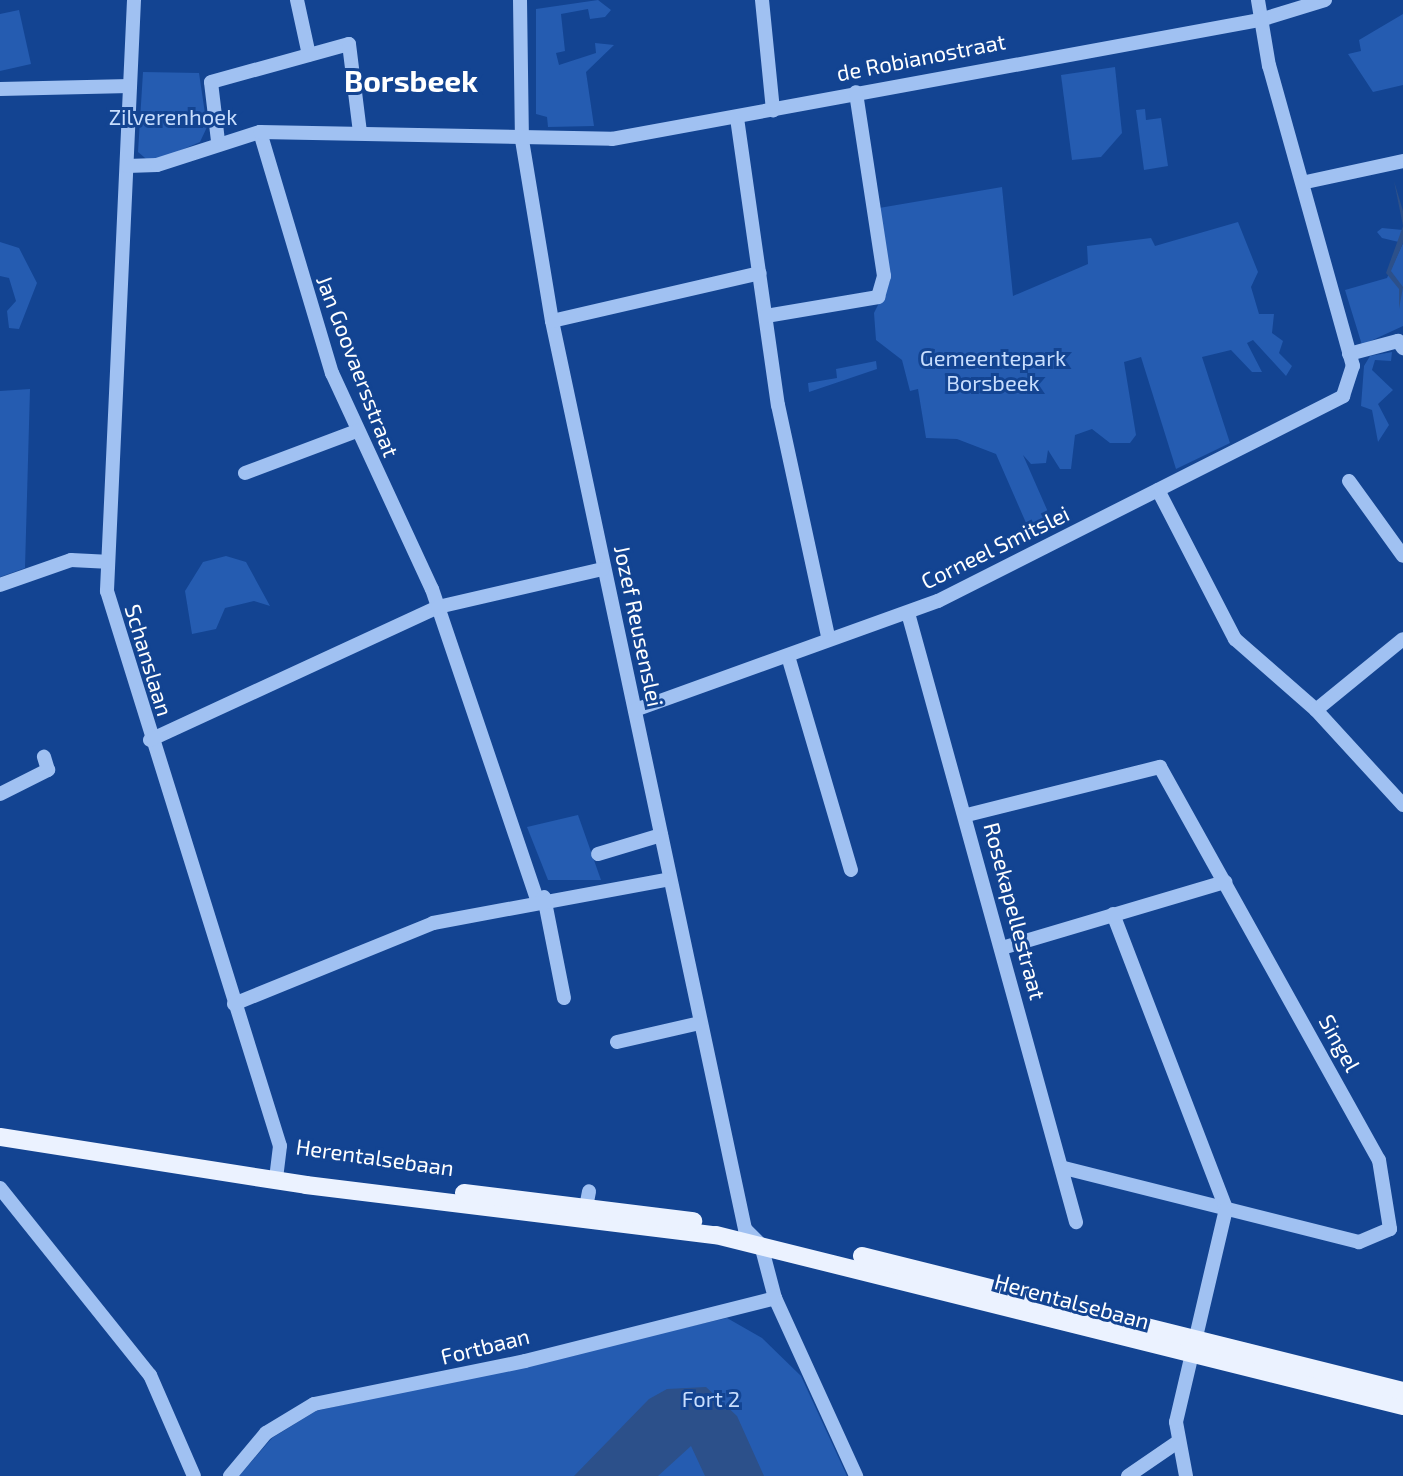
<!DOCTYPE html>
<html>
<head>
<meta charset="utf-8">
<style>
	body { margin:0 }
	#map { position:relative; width:1403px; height:1476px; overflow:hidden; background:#134492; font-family:"Exo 2",sans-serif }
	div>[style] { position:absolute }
	.green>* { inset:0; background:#255cb1 }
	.water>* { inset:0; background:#2c508a }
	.minor>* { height:14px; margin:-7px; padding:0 7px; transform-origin:7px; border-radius:7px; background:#a0c1f2 }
	.major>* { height:18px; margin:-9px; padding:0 9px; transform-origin:9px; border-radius:9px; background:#ebf2ff }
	span { translate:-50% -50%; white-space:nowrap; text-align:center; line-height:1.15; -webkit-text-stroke:6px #134492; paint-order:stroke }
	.street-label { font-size:22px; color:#fff }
	.park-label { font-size:22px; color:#c7ddfd }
	.district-label { font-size:30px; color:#fff; font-weight:700 }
</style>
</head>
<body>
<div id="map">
	<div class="green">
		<i style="clip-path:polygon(598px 0,611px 10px,605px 17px,590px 19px,588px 9px,561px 14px,565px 51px,556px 53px,559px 65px,596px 53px,595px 43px,614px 45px,586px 72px,594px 126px,548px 127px,547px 117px,536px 114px,536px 9px)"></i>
		<i style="clip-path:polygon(19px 10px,31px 64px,0 71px,0 14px)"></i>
		<i style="clip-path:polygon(1403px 14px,1403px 85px,1373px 92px,1348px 54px,1361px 51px,1359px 40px)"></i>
		<i style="clip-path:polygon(1115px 67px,1122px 133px,1101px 157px,1072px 160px,1061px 75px)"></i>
		<i style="clip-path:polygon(143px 72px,199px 73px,207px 127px,200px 142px,151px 163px,138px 152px)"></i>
		<i style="clip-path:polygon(1145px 109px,1146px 120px,1161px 118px,1168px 166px,1144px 170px,1136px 110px)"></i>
		<i style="clip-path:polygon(1002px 187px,1013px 296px,1088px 264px,1087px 246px,1151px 238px,1155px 246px,1238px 222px,1258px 272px,1251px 287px,1259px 314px,1274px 314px,1272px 333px,1283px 341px,1279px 353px,1292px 366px,1286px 376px,1253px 340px,1247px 343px,1262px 372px,1252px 372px,1231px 350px,1202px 357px,1230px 443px,1176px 469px,1141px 357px,1124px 362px,1136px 435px,1130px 443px,1110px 443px,1092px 429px,1075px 435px,1071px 469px,1060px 469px,1048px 450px,1046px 463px,1031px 464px,1023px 455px,1052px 521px,1030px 532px,996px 454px,957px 439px,926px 438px,918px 389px,910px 391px,902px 360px,876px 340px,874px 313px,890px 281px,879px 208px)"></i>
		<i style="clip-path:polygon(1382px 228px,1403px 230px,1403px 326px,1362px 345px,1345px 290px,1387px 278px,1403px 243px,1382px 238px,1377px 232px)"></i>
		<i style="clip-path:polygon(0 242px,19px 248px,37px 283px,19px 329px,9px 328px,7px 311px,16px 301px,9px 278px,0 276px)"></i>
		<i style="clip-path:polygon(1392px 352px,1391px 361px,1375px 360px,1372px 370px,1393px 390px,1378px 404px,1389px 425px,1378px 442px,1372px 410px,1361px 406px,1364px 366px,1370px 356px)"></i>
		<i style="clip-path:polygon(876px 361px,877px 369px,809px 392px,808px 383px,837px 378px,836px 369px)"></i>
		<i style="clip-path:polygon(30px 389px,25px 568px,0 577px,0 391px)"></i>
		<i style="clip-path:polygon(226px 556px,246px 562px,270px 606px,254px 601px,225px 608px,216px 629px,192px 634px,185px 591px,203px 562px)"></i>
		<i style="clip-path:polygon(578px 815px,601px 880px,548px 880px,527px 827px)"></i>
		<i style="clip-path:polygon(727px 1318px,762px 1338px,801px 1376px,847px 1476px,239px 1476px,272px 1438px,316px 1411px)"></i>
	</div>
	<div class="water">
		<i style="clip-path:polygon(1394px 181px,1403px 211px,1403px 243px,1391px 271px,1403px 287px,1399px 309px,1399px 289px,1386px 273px,1403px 226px)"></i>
		<i style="clip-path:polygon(706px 1387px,737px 1416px,764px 1476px,705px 1476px,691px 1446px,658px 1476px,574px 1476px,649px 1399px,667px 1389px)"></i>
	</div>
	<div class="minor">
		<i style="left:134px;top:0;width:592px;rotate:92.62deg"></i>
		<i style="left:107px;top:591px;width:581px;rotate:72.69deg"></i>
		<i style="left:280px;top:1146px;width:34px;rotate:97deg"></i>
		<i style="left:297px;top:0;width:56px;rotate:77.7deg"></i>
		<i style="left:520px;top:0;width:140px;rotate:89.2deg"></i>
		<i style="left:522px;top:140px;width:183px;rotate:80.6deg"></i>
		<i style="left:552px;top:321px;width:928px;rotate:78deg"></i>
		<i style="left:745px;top:1229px;width:23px;rotate:45deg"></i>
		<i style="left:761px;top:1245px;width:55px;rotate:75.2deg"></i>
		<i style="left:775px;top:1298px;width:196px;rotate:65.5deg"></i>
		<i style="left:762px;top:0;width:111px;rotate:84.3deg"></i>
		<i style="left:0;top:89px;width:130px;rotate:-1.3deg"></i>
		<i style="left:737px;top:118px;width:290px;rotate:81.9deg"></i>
		<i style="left:778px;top:405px;width:240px;rotate:77.8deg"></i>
		<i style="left:260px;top:132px;width:252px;rotate:73.4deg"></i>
		<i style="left:332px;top:373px;width:238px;rotate:65.2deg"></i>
		<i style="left:432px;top:589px;width:327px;rotate:71.3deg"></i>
		<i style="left:218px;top:141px;width:59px;rotate:-96.8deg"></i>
		<i style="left:211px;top:82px;width:143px;rotate:-15.4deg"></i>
		<i style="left:349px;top:44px;width:89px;rotate:82.9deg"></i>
		<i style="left:127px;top:166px;width:30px;rotate:-2deg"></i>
		<i style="left:157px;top:165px;width:108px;rotate:-17.8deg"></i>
		<i style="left:260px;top:132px;width:352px;rotate:1.1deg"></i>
		<i style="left:612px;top:139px;width:659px;rotate:-10.41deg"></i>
		<i style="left:1260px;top:20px;width:68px;rotate:-17.1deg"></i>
		<i style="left:1306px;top:182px;width:99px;rotate:-12.2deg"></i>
		<i style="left:766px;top:316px;width:114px;rotate:-9.6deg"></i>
		<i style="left:878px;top:297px;width:22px;rotate:-74deg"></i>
		<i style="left:884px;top:276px;width:186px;rotate:-98.7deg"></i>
		<i style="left:552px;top:321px;width:213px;rotate:-13deg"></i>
		<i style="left:1349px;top:354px;width:51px;rotate:-14.9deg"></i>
		<i style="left:1398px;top:341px;width:9px;rotate:54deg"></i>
		<i style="left:245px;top:473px;width:120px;rotate:-20.6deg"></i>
		<i style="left:1349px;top:481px;width:92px;rotate:54.2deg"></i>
		<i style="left:1158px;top:490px;width:168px;rotate:62.7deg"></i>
		<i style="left:1235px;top:639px;width:108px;rotate:41.2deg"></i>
		<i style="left:1316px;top:710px;width:129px;rotate:47.5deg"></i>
		<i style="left:0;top:585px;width:75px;rotate:-19.4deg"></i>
		<i style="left:71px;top:560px;width:35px;rotate:3deg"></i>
		<i style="left:908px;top:613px;width:632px;rotate:74.58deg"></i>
		<i style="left:788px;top:656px;width:223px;rotate:73.6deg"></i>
		<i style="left:635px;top:710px;width:322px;rotate:-19.8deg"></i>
		<i style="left:938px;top:601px;width:454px;rotate:-26.8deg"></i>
		<i style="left:1343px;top:396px;width:32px;rotate:-72deg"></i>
		<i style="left:1353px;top:366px;width:312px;rotate:-105.6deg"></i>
		<i style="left:1269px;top:66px;width:67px;rotate:-99.5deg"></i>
		<i style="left:1316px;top:710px;width:112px;rotate:-39.2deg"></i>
		<i style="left:150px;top:740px;width:317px;rotate:-24.8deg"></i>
		<i style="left:438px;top:607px;width:169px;rotate:-13deg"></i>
		<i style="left:0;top:794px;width:54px;rotate:-26.6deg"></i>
		<i style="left:48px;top:770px;width:14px;rotate:-107deg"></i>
		<i style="left:967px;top:815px;width:199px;rotate:-14deg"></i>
		<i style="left:1160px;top:767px;width:450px;rotate:60.9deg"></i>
		<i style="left:1379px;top:1160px;width:70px;rotate:80.9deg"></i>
		<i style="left:1390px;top:1229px;width:34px;rotate:157deg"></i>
		<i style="left:1359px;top:1242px;width:304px;rotate:-165.9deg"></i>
		<i style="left:598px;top:854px;width:66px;rotate:-16.8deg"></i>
		<i style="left:544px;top:897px;width:103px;rotate:78.8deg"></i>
		<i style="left:1113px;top:914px;width:316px;rotate:69deg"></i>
		<i style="left:1002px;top:948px;width:233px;rotate:-16.5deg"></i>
		<i style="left:234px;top:1004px;width:215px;rotate:-22.1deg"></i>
		<i style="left:433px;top:923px;width:241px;rotate:-10.5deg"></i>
		<i style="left:617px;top:1042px;width:85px;rotate:-12.9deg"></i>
		<i style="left:0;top:1188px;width:240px;rotate:51.3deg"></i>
		<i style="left:150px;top:1375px;width:110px;rotate:66.5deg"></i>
		<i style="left:586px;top:1207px;width:16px;rotate:-79deg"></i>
		<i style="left:230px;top:1476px;width:56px;rotate:-50.1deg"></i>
		<i style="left:266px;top:1433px;width:56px;rotate:-31.1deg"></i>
		<i style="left:314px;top:1404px;width:215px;rotate:-11.5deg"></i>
		<i style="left:525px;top:1361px;width:258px;rotate:-14.1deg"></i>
		<i style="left:1128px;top:1476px;width:58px;rotate:-34.5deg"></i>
		<i style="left:1186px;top:1476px;width:55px;rotate:-100.5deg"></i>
		<i style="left:1176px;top:1422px;width:219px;rotate:-76.8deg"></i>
	</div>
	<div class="major">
		<i style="left:0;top:1137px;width:310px;rotate:8.9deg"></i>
		<i style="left:306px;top:1185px;width:413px;rotate:7deg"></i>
		<i style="left:716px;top:1235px;width:708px;rotate:13.98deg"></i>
		<i style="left:464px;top:1193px;width:231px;rotate:7deg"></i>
		<i style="left:862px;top:1256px;width:558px;rotate:14.01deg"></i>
	</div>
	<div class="street-label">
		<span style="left:921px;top:57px;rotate:-11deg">de Robianostraat</span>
		<span style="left:358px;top:366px;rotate:69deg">Jan Goovaersstraat</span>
		<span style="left:995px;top:547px;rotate:-26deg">Corneel Smitslei</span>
		<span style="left:639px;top:626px;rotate:78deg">Jozef Reusenslei</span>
		<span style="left:149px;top:660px;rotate:73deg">Schanslaan</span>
		<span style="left:1015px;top:911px;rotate:75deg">Rosekapellestraat</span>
		<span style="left:1340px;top:1043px;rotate:61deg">Singel</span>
		<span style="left:375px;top:1157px;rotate:8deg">Herentalsebaan</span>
		<span style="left:1072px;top:1301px;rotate:15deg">Herentalsebaan</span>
		<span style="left:485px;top:1346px;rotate:-14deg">Fortbaan</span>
	</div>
	<div class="park-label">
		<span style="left:173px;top:117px">Zilverenhoek</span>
		<span style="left:993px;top:370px">Gemeentepark<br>Borsbeek</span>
		<span style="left:711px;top:1399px">Fort 2</span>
	</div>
	<div class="district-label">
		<span style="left:411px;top:80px">Borsbeek</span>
	</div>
</div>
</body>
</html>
